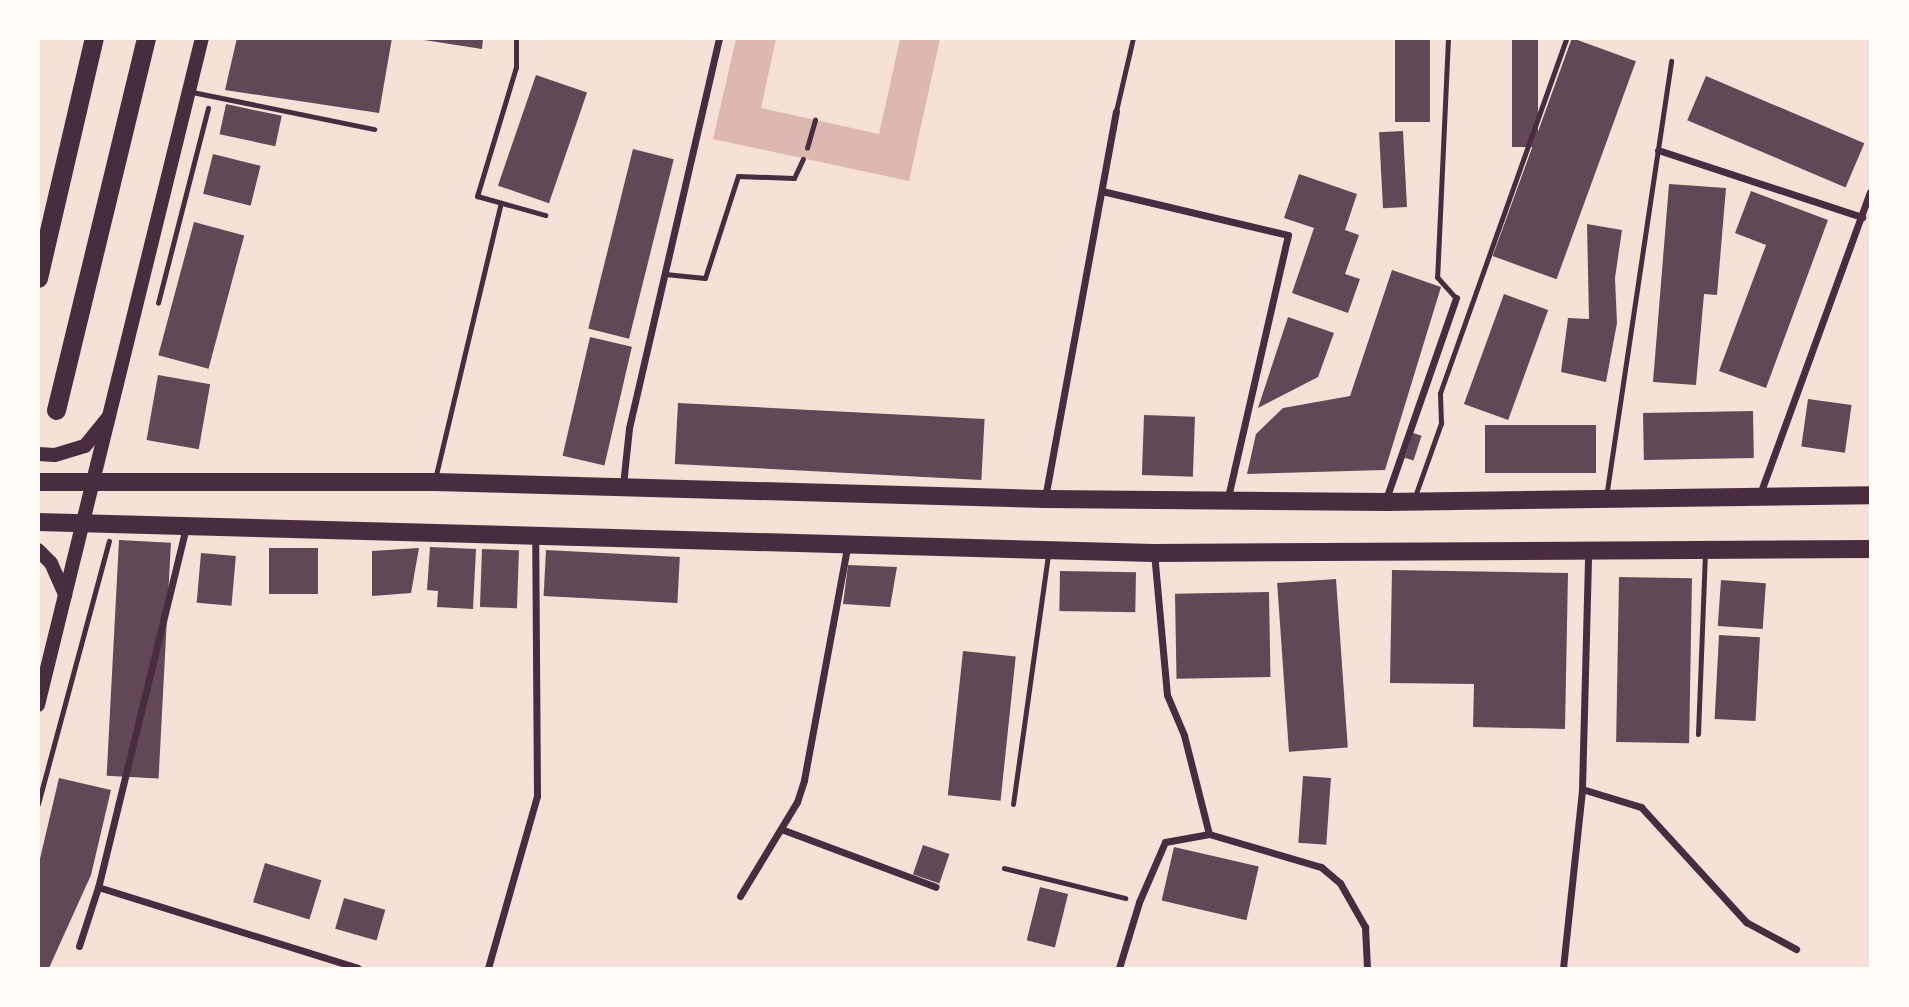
<!DOCTYPE html>
<html>
<head>
<meta charset="utf-8">
<style>
	body { margin:0 }
	#map { position:relative; width:1909px; height:1007px; overflow:hidden; background:#f7e1d7; font-family:Georgia,serif }
	div>[style] { position:absolute }
	.water>* { inset:0; background:#dcb8b0 }
	.building>* { inset:0; background:#644757; transform-origin:0 0 }
	.path>* { height:4.5px; margin:-2.25px; padding:0 2.25px; transform-origin:2.25px; border-radius:2.25px; background:#4a2c40 }
	.service>* { height:5px; margin:-2.5px; padding:0 2.5px; transform-origin:2.5px; border-radius:2.5px; background:#4a2c40 }
	.minor>* { height:7px; margin:-3.5px; padding:0 3.5px; transform-origin:3.5px; border-radius:3.5px; background:#4a2c40 }
	.secondary>* { height:14px; margin:-7px; padding:0 7px; transform-origin:7px; border-radius:7px; background:#4a2c40 }
	.primary>* { height:18px; margin:-9px; padding:0 9px; transform-origin:9px; border-radius:9px; background:#4a2c40 }
	.trunk>* { height:19px; margin:-9.5px; padding:0 9.5px; transform-origin:9.5px; border-radius:9.5px; background:#4a2c40 }
	span { translate:-50% -50%; white-space:nowrap; text-align:center; line-height:1.15; -webkit-text-stroke:7px #fffaf5; paint-order:stroke }
	.frame { position:absolute; inset:0; border:40px solid #fffaf5; pointer-events:none }
</style>
</head>
<body>
<div id="map">
	<div class="water">
		<i style="clip-path:polygon(736px 39px,776px 39px,761px 108px,879px 134px,900px 39px,940px 39px,909px 181px,713px 139px)"></i>
	</div>
	<div class="building">
		<i style="clip-path:polygon(237px 38px,392px 38px,379px 113px,225px 90px)"></i>
		<i style="clip-path:polygon(411px 38px,483px 38px,482px 49px)"></i>
		<i style="left:1395px;top:38px;width:35px;height:84px"></i>
		<i style="left:1512px;top:38px;width:26px;height:109px"></i>
		<i style="left:1572px;top:38px;width:68px;height:232px;rotate:20deg"></i>
		<i style="left:536px;top:75px;width:54px;height:117px;rotate:19deg"></i>
		<i style="left:1706px;top:76px;width:172px;height:48px;rotate:23deg"></i>
		<i style="left:226px;top:104px;width:57px;height:31px;rotate:12deg"></i>
		<i style="left:1403px;top:131px;width:76px;height:24px;rotate:87deg"></i>
		<i style="left:633px;top:149px;width:42px;height:185px;rotate:14deg"></i>
		<i style="left:213px;top:154px;width:49px;height:41px;rotate:14deg"></i>
		<i style="clip-path:polygon(1299px 174px,1357px 194px,1345px 230px,1359px 235px,1345px 274px,1360px 279px,1348px 313px,1292px 293px,1314px 228px,1284px 218px)"></i>
		<i style="clip-path:polygon(1669px 184px,1726px 188px,1717px 295px,1704px 294px,1696px 385px,1653px 382px)"></i>
		<i style="clip-path:polygon(1751px 191px,1828px 220px,1766px 388px,1719px 371px,1766px 245px,1735px 233px)"></i>
		<i style="left:194px;top:222px;width:52px;height:138px;rotate:15deg"></i>
		<i style="clip-path:polygon(1587px 224px,1622px 230px,1615px 278px,1617px 323px,1606px 382px,1561px 372px,1568px 318px,1589px 319px)"></i>
		<i style="clip-path:polygon(1392px 270px,1441px 287px,1385px 470px,1247px 474px,1256px 434px,1283px 408px,1350px 396px)"></i>
		<i style="left:1504px;top:294px;width:47px;height:117px;rotate:20deg"></i>
		<i style="clip-path:polygon(1288px 317px,1334px 333px,1318px 377px,1258px 408px)"></i>
		<i style="left:590px;top:337px;width:43px;height:122px;rotate:13deg"></i>
		<i style="left:158px;top:375px;width:53px;height:66px;rotate:10deg"></i>
		<i style="left:1808px;top:399px;width:44px;height:48px;rotate:8deg"></i>
		<i style="left:678px;top:403px;width:307px;height:61px;rotate:3deg"></i>
		<i style="left:1753px;top:411px;width:47px;height:110px;rotate:89deg"></i>
		<i style="left:1144px;top:415px;width:51px;height:60px;rotate:2deg"></i>
		<i style="left:1485px;top:425px;width:111px;height:48px"></i>
		<i style="left:1413px;top:433px;width:9px;height:26px;rotate:18deg"></i>
		<i style="left:119px;top:540px;width:52px;height:236px;rotate:3deg"></i>
		<i style="clip-path:polygon(430px 547px,476px 549px,473px 609px,437px 607px,438px 591px,427px 590px)"></i>
		<i style="left:269px;top:548px;width:49px;height:46px"></i>
		<i style="clip-path:polygon(419px 548px,411px 593px,372px 596px,372px 551px)"></i>
		<i style="left:482px;top:549px;width:37px;height:58px;rotate:2deg"></i>
		<i style="left:546px;top:550px;width:134px;height:46px;rotate:3deg"></i>
		<i style="left:201px;top:553px;width:35px;height:50px;rotate:5deg"></i>
		<i style="clip-path:polygon(848px 565px,897px 567px,890px 607px,843px 604px)"></i>
		<i style="clip-path:polygon(1392px 570px,1568px 573px,1565px 729px,1473px 727px,1474px 684px,1390px 683px)"></i>
		<i style="left:1060px;top:571px;width:76px;height:40px;rotate:1deg"></i>
		<i style="left:1619px;top:577px;width:73px;height:165px;rotate:1deg"></i>
		<i style="left:1336px;top:579px;width:169px;height:59px;rotate:86deg"></i>
		<i style="left:1721px;top:580px;width:45px;height:46px;rotate:4deg"></i>
		<i style="left:1269px;top:592px;width:85px;height:94px;rotate:89deg"></i>
		<i style="left:1719px;top:635px;width:41px;height:84px;rotate:3deg"></i>
		<i style="left:963px;top:651px;width:53px;height:145px;rotate:6deg"></i>
		<i style="left:1303px;top:776px;width:28px;height:67px;rotate:4deg"></i>
		<i style="clip-path:polygon(59px 778px,111px 790px,91px 875px,49px 968px,38px 968px,38px 867px)"></i>
		<i style="left:923px;top:845px;width:28px;height:31px;rotate:19deg"></i>
		<i style="left:1174px;top:847px;width:87px;height:55px;rotate:13deg"></i>
		<i style="left:265px;top:863px;width:59px;height:41px;rotate:17deg"></i>
		<i style="left:1040px;top:887px;width:29px;height:55px;rotate:14deg"></i>
		<i style="left:344px;top:898px;width:43px;height:32px;rotate:16deg"></i>
	</div>
	<div class="path">
		<i style="left:807px;top:148px;width:29px;rotate:-74deg"></i>
		<i style="left:158px;top:303px;width:201px;rotate:-75.6deg"></i>
		<i style="left:38px;top:804px;width:272px;rotate:-74.9deg"></i>
		<i style="left:1004px;top:868px;width:125px;rotate:13.9deg"></i>
	</div>
	<div class="service">
		<i style="left:516px;top:38px;width:29px;rotate:90deg"></i>
		<i style="left:516px;top:67px;width:135px;rotate:106.8deg"></i>
		<i style="left:477px;top:196px;width:71px;rotate:15.6deg"></i>
		<i style="left:1448px;top:38px;width:239px;rotate:92.6deg"></i>
		<i style="left:1437px;top:277px;width:28px;rotate:48deg"></i>
		<i style="left:192px;top:92px;width:186px;rotate:11.5deg"></i>
		<i style="left:1116px;top:111px;width:75px;rotate:-76.9deg"></i>
		<i style="left:665px;top:274px;width:40px;rotate:5.7deg"></i>
		<i style="left:705px;top:278px;width:107px;rotate:-72.1deg"></i>
		<i style="left:738px;top:176px;width:56px;rotate:2deg"></i>
		<i style="left:794px;top:178px;width:21px;rotate:-65deg"></i>
		<i style="left:435px;top:479px;width:284px;rotate:-76.6deg"></i>
		<i style="left:1606px;top:497px;width:441px;rotate:-81.5deg"></i>
		<i style="left:1414px;top:499px;width:81px;rotate:-70.4deg"></i>
		<i style="left:1441px;top:423px;width:30px;rotate:-92deg"></i>
		<i style="left:1440px;top:393px;width:376px;rotate:-70.4deg"></i>
		<i style="left:1698px;top:734px;width:180px;rotate:-87.8deg"></i>
		<i style="left:1013px;top:804px;width:252px;rotate:-82deg"></i>
	</div>
	<div class="minor">
		<i style="left:1658px;top:150px;width:215px;rotate:18.2deg"></i>
		<i style="left:1102px;top:191px;width:191px;rotate:13.3deg"></i>
		<i style="left:1288px;top:235px;width:270px;rotate:102.9deg"></i>
		<i style="left:623px;top:485px;width:57px;rotate:-84deg"></i>
		<i style="left:629px;top:428px;width:400px;rotate:-77deg"></i>
		<i style="left:1760px;top:494px;width:321px;rotate:-70deg"></i>
		<i style="left:1045px;top:498px;width:393px;rotate:-79.6deg"></i>
		<i style="left:1386px;top:499px;width:213px;rotate:-70.8deg"></i>
		<i style="left:186px;top:527px;width:371px;rotate:103.7deg"></i>
		<i style="left:98px;top:887px;width:272px;rotate:17.3deg"></i>
		<i style="left:1582px;top:789px;width:62px;rotate:17deg"></i>
		<i style="left:1641px;top:807px;width:156px;rotate:47.6deg"></i>
		<i style="left:1746px;top:922px;width:57px;rotate:28.4deg"></i>
		<i style="left:781px;top:829px;width:165px;rotate:20.5deg"></i>
		<i style="left:1209px;top:834px;width:117px;rotate:16.4deg"></i>
		<i style="left:1321px;top:867px;width:25px;rotate:40deg"></i>
		<i style="left:1340px;top:883px;width:51px;rotate:60.4deg"></i>
		<i style="left:1365px;top:927px;width:41px;rotate:87.2deg"></i>
		<i style="left:740px;top:896px;width:110px;rotate:-58.8deg"></i>
		<i style="left:797px;top:802px;width:23px;rotate:-72deg"></i>
		<i style="left:804px;top:780px;width:237px;rotate:-79.5deg"></i>
		<i style="left:79px;top:946px;width:62px;rotate:-72.1deg"></i>
		<i style="left:488px;top:968px;width:179px;rotate:-74.1deg"></i>
		<i style="left:537px;top:796px;width:259px;rotate:-90.4deg"></i>
		<i style="left:1119px;top:968px;width:69px;rotate:-73.1deg"></i>
		<i style="left:1139px;top:902px;width:65px;rotate:-66.6deg"></i>
		<i style="left:1165px;top:842px;width:45px;rotate:-10.3deg"></i>
		<i style="left:1209px;top:834px;width:102px;rotate:-104.2deg"></i>
		<i style="left:1184px;top:735px;width:43px;rotate:-113deg"></i>
		<i style="left:1167px;top:695px;width:143px;rotate:-95.2deg"></i>
		<i style="left:1563px;top:968px;width:180px;rotate:-83.9deg"></i>
		<i style="left:1582px;top:789px;width:236px;rotate:-88.5deg"></i>
	</div>
	<div class="secondary">
		<i style="left:38px;top:454px;width:17px;rotate:3deg"></i>
		<i style="left:55px;top:455px;width:31px;rotate:-17deg"></i>
		<i style="left:85px;top:446px;width:38px;rotate:-51deg"></i>
		<i style="left:38px;top:550px;width:18px;rotate:45deg"></i>
		<i style="left:51px;top:563px;width:35px;rotate:66deg"></i>
		<i style="left:38px;top:705px;width:687px;rotate:-76.19deg"></i>
	</div>
	<div class="primary">
		<i style="left:38px;top:482px;width:396px"></i>
		<i style="left:434px;top:482px;width:611px;rotate:1.59deg"></i>
		<i style="left:1045px;top:499px;width:341px;rotate:0.5deg"></i>
		<i style="left:1386px;top:502px;width:484px;rotate:-0.8deg"></i>
		<i style="left:38px;top:522px;width:1116px;rotate:1.59deg"></i>
		<i style="left:1154px;top:553px;width:716px;rotate:-0.32deg"></i>
	</div>
	<div class="trunk">
		<i style="left:38px;top:278px;width:246px;rotate:-76.9deg"></i>
		<i style="left:56px;top:410px;width:383px;rotate:-76.4deg"></i>
	</div>
	<div class="frame"></div>
</div>
</body>
</html>
